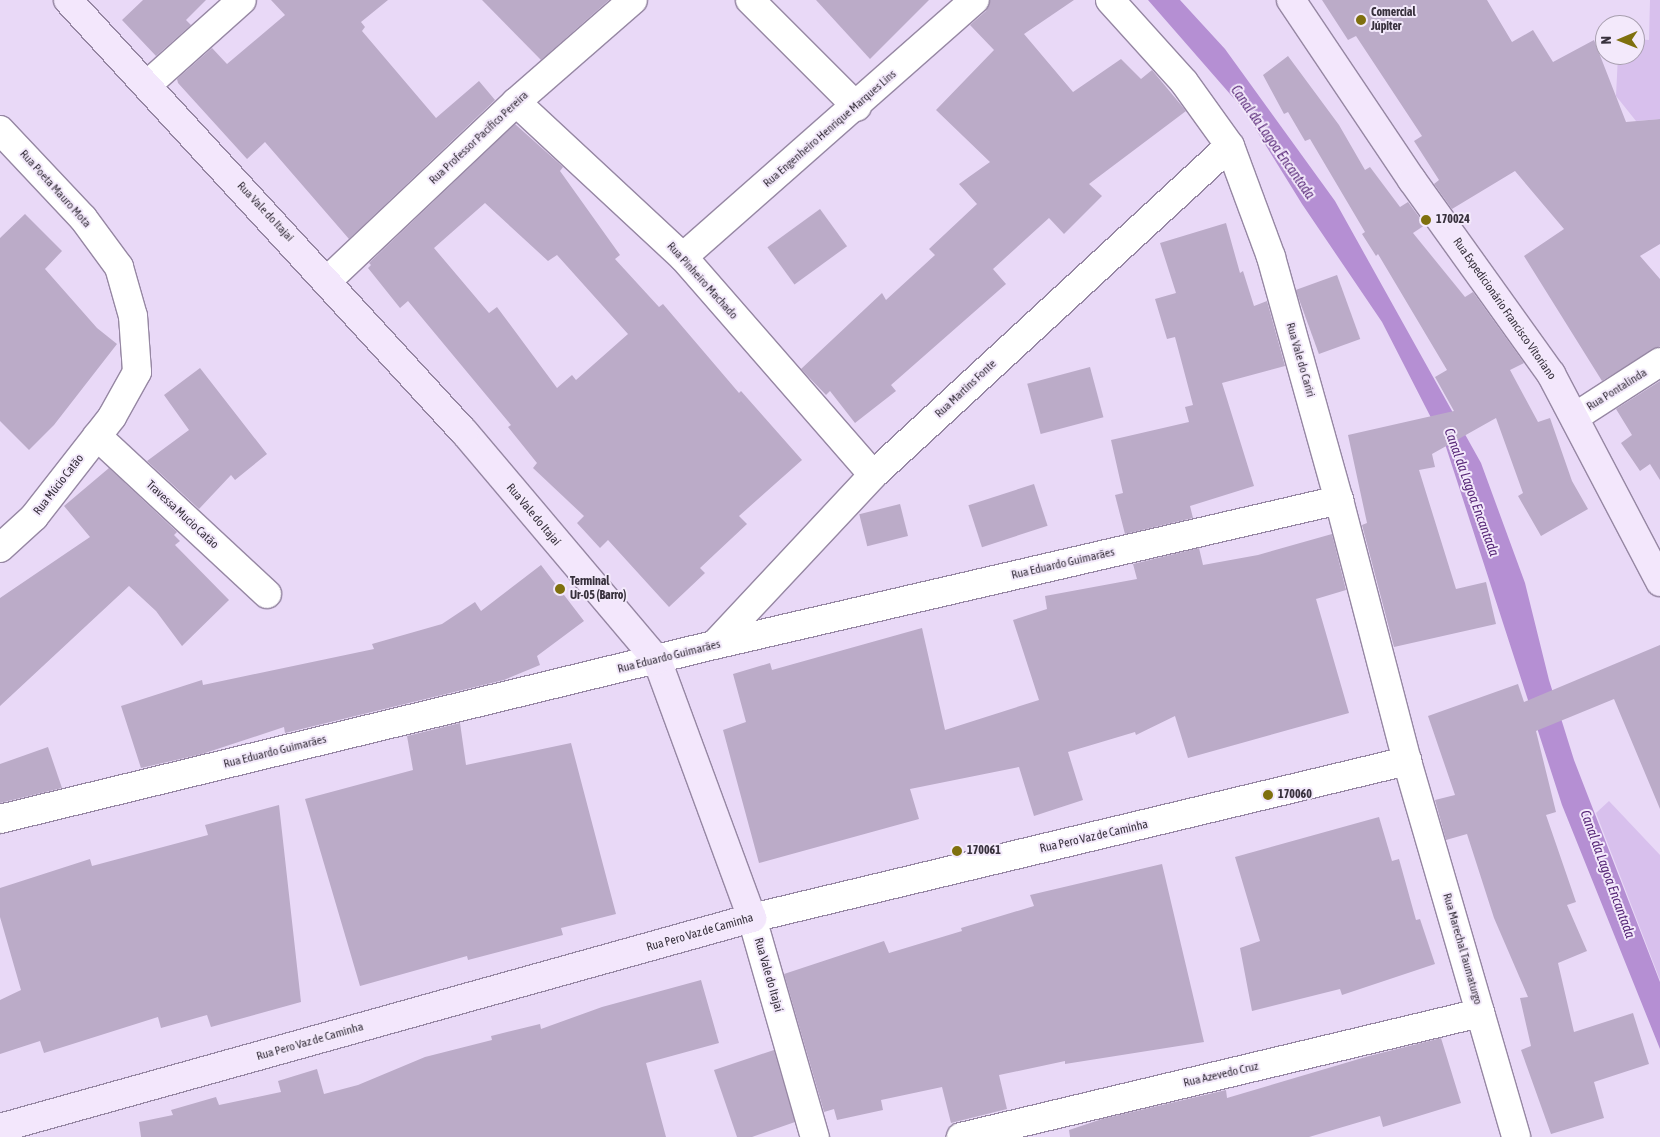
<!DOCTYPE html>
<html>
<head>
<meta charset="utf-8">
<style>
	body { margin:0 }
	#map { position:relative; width:1660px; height:1137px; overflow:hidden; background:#e9d9f7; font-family:"Asap Condensed",sans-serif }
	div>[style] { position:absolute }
	.green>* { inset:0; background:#d8c0ed }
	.water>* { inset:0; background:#b58fd3 }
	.building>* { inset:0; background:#bbabc8; transform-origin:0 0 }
	.roads { filter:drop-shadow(1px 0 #9687a3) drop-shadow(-1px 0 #9687a3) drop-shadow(0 1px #9687a3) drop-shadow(0 -1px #9687a3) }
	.minor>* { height:28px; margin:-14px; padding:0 14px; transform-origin:14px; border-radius:14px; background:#fff }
	.tertiary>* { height:28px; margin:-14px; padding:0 14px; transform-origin:14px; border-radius:14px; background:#fff }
	.secondary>* { height:28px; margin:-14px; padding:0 14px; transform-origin:14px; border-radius:14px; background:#f3e7fc }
	.dots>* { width:14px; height:14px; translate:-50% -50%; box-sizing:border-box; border:2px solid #f3e9fb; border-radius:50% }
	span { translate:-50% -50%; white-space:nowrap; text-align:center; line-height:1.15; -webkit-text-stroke:4px #f3e9fb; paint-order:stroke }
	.poi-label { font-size:12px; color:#38313d; font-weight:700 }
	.left { translate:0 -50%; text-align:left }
	.street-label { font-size:12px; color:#38313d }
	.water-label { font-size:14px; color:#592979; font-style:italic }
	.north { position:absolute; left:1595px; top:15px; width:50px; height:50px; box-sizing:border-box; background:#f3e9fb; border:1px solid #a89faf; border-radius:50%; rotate:269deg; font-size:14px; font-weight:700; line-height:20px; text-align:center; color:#38313d }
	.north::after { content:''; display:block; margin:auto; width:18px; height:22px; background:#7f700e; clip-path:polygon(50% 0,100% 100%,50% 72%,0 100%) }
</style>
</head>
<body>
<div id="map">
	<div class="green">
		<i style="clip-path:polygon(1650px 0,1660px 0,1660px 119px,1636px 121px,1616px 96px,1618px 55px,1635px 55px,1635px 39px,1649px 40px)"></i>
		<i style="clip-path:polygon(1609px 801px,1660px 855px,1660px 980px,1596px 813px)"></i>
	</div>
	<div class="water">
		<i style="clip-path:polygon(1148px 0,1180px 0,1225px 49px,1335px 201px,1481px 463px,1525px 583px,1549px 680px,1574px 760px,1660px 982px,1660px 1049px,1562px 805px,1446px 447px,1382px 322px,1302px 204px,1244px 110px)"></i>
	</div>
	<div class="building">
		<i style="clip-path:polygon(143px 0,206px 0,186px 20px,191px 25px,156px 56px,122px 20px)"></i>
		<i style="clip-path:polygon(271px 0,388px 0,361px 22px,365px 27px,362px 31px,436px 118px,479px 81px,495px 100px,349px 239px,265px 142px,247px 159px,178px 83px,177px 79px,212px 48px,227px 64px,285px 15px)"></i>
		<i style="clip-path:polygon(482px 0,609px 0,541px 60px)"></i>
		<i style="clip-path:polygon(816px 0,929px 0,870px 59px)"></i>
		<i style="clip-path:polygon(990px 0,1074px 0,1024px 34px,1073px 92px,1121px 59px,1141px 79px,1152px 70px,1186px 111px,1089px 184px,1102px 196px,1064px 234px,1049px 218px,993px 269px,1006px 284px,891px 385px,896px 391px,855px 423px,830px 391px,826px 395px,801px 369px,882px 293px,886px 300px,935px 255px,929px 249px,977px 204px,959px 184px,990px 162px,936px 110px,994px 50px,970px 25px,986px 11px)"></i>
		<i style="clip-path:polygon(1322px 0,1487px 0,1512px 42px,1533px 30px,1553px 62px,1594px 40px,1626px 122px,1660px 119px,1660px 244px,1640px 256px,1660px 279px,1660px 346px,1602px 381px,1524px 256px,1564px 229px,1515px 171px,1452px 209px,1434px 184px,1439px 180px,1414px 141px,1422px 136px,1356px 36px,1348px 40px)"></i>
		<i style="clip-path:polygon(1288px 56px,1339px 125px,1365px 170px,1370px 167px,1400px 207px,1408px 202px,1425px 225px,1413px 233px,1465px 297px,1473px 292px,1524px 363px,1510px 370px,1538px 422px,1550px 418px,1572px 481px,1588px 509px,1541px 536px,1518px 496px,1523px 493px,1496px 418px,1432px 454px,1435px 467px,1419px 470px,1456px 589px,1486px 582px,1496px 624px,1394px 647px,1362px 525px,1367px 523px,1348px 435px,1454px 411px,1435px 377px,1447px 370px,1378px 254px,1376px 256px,1362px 234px,1365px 232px,1310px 139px,1305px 141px,1288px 112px,1284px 114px,1263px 75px)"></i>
		<i style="clip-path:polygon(evenodd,515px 124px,563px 167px,560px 171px,620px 255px,615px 259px,659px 307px,663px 304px,739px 393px,741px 391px,802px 460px,739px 516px,747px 524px,700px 568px,705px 573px,669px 607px,608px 540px,600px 548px,577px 523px,584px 516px,533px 468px,537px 463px,508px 427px,511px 425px,408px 301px,400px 308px,368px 268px,371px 265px,369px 263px,515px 124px,485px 203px,548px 261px,557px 255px,628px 334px,576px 380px,572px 375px,557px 388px,497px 307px,489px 313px,434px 248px,485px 203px)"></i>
		<i style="left:820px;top:209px;width:46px;height:65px;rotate:54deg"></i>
		<i style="clip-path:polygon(25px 214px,62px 251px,45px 269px,97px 328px,117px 344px,54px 425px,29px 450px,0 421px,0 238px)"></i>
		<i style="clip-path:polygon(1226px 223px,1240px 273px,1243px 271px,1254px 306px,1267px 301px,1285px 366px,1222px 383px,1254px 486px,1190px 506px,1193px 518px,1125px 534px,1115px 495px,1123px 493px,1111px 440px,1189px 422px,1185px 407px,1193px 405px,1175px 337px,1167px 339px,1155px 299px,1176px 293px,1160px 243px)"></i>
		<i style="left:1337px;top:275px;width:68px;height:44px;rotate:70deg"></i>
		<i style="left:1090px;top:367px;width:52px;height:65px;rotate:75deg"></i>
		<i style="clip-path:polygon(200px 368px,267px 454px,235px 480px,231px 475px,199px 509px,147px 461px,189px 430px,164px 395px)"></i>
		<i style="clip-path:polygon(1660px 381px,1660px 480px,1650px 464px,1640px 471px,1621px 443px,1632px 435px,1616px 409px)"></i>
		<i style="clip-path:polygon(109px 468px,177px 532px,174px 535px,180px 541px,175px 545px,229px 600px,182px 646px,156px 611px,129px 586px,0 706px,0 598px,90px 537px,64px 506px)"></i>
		<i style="left:1034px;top:484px;width:44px;height:69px;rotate:72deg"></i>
		<i style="left:900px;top:504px;width:33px;height:42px;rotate:76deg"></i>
		<i style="clip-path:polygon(1332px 534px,1346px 590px,1316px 599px,1349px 713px,1188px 758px,1175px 716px,1136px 735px,1135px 732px,1068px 752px,1083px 800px,1034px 816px,1019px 767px,910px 789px,919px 819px,759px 863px,723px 730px,746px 722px,733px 674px,770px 663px,772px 670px,922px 628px,945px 730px,1039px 700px,1013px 620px,1047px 609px,1045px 596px,1137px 579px,1133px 564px,1199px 548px,1203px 565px,1258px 555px)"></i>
		<i style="clip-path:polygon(541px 565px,584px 621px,537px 656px,540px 665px,504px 680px,285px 733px,284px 727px,202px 754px,141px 768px,121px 706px,202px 680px,203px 685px,374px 649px,372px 644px,442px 624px,475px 602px,481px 611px)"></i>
		<i style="clip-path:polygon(1660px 645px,1660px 809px,1614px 699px,1536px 731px,1556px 812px,1546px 815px,1576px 902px,1567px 905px,1587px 951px,1558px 963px,1574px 1032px,1633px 1013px,1649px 1064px,1594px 1082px,1604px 1118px,1551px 1134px,1521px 1050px,1531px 1046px,1520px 998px,1528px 997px,1494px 918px,1467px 834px,1446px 840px,1435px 800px,1455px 795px,1428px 716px,1518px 684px,1524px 702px)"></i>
		<i style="clip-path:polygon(460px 723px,466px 765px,571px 743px,616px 914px,561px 928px,563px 935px,468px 960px,467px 956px,360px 986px,305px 799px,413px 770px,407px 736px)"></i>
		<i style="clip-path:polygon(48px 747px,62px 788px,0 803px,0 764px)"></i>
		<i style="clip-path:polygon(279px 805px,301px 1002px,211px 1027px,207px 1015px,161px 1028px,158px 1017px,44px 1053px,40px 1041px,0 1054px,0 1000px,21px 990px,0 917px,0 888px,90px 859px,92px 866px,208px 835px,205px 825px)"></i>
		<i style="clip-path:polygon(1379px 817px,1392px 861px,1399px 859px,1416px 920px,1420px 919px,1435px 964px,1342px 995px,1340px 989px,1252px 1011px,1240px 948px,1260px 941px,1235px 857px)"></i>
		<i style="clip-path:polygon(1162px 864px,1204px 1042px,1065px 1064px,1065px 1061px,999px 1075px,1007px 1109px,951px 1123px,942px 1087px,881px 1100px,883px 1110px,837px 1120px,834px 1109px,824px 1112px,784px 974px,884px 941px,889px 953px,962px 931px,961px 928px,1034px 906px,1030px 895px)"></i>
		<i style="clip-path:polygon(701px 980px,719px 1043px,646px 1063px,666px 1137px,141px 1137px,139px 1122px,173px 1115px,171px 1110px,216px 1097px,219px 1105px,281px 1092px,278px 1081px,317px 1069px,324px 1094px,358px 1085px,425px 1057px,492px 1040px,491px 1036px,540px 1024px,541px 1029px,602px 1007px)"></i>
		<i style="clip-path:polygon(1441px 1038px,1461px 1103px,1383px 1127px,1380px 1116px,1309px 1137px,1070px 1137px,1069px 1130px,1102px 1119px,1226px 1090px,1227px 1098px,1369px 1056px)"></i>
		<i style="clip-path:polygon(774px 1050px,795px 1122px,752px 1137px,737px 1137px,714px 1070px)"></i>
	</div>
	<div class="roads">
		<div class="minor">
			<i style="left:750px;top:0;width:151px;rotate:45deg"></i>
			<i style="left:147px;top:85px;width:127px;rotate:-41.8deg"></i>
			<i style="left:516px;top:102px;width:228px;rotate:42.9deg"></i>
			<i style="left:683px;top:257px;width:289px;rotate:48.9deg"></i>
			<i style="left:0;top:130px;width:121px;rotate:46.7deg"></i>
			<i style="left:83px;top:218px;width:61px;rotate:53.7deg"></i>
			<i style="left:119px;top:267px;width:51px;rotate:74.1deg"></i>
			<i style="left:133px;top:316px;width:56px;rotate:85.9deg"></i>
			<i style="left:137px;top:372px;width:51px;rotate:119.1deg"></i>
			<i style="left:112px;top:417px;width:127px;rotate:128deg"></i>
			<i style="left:34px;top:517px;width:46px;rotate:137.6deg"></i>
			<i style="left:683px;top:257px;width:389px;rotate:-41.4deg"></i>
			<i style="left:328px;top:280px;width:259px;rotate:-43.4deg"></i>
			<i style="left:516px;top:102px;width:155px;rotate:-41.1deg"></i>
			<i style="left:1575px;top:417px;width:101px;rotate:-32.9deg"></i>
			<i style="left:97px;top:436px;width:232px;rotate:42.9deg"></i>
			<i style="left:714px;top:645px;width:233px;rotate:-46.9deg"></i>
			<i style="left:873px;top:475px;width:485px;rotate:-42.7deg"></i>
			<i style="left:0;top:819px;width:735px;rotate:-13.7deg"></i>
			<i style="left:714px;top:645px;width:642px;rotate:-13.06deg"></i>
			<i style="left:752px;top:918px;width:228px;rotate:74deg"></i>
			<i style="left:961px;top:1137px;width:534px;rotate:-13.44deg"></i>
		</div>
		<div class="tertiary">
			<i style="left:1110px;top:0;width:110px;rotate:47.9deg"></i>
			<i style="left:1184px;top:82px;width:79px;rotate:54.3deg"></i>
			<i style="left:1230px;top:146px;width:118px;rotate:69.7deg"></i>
			<i style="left:1271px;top:257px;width:252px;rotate:74.4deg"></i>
			<i style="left:1339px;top:500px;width:270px;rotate:75.4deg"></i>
			<i style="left:1407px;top:761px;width:391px;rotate:73.8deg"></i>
			<i style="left:752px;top:918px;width:674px;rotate:-13.48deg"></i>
		</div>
		<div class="secondary">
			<i style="left:1291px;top:0;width:217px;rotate:56.1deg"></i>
			<i style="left:1412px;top:180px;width:239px;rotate:54.4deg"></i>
			<i style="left:1551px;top:374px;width:235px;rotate:62.3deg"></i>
			<i style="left:0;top:1128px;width:781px;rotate:-15.6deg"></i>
			<i style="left:752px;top:918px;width:275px;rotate:-110.2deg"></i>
			<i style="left:657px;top:660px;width:299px;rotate:-130.2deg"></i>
			<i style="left:464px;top:432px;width:586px;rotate:-132.51deg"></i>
		</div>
	</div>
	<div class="dots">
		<i style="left:1361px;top:20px;background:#7f700e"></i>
		<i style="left:1426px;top:220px;background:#7f700e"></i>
		<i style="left:560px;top:589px;background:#7f700e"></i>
		<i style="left:1268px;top:795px;background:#7f700e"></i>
		<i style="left:957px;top:851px;background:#7f700e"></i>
	</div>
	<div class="poi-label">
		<span class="left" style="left:1371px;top:20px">Comercial<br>Júpiter</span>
		<span class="left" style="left:1436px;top:220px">170024</span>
		<span class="left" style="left:570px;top:589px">Terminal<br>Ur-05 (Barro)</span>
		<span class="left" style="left:1278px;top:795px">170060</span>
		<span class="left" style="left:967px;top:851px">170061</span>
	</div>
	<div class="street-label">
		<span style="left:830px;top:129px;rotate:-41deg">Rua Engenheiro Henrique Marques Lins</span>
		<span style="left:479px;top:138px;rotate:-43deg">Rua Professor Pacifico Pereira</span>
		<span style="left:55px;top:189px;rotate:48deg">Rua Poeta Mauro Mota</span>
		<span style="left:265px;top:212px;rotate:47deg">Rua Vale do Itajaí</span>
		<span style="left:702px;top:281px;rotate:48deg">Rua Pinheiro Machado</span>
		<span style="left:1504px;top:309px;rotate:55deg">Rua Expedicionário Francisco Vitoriano</span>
		<span style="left:1300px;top:360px;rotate:74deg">Rua Vale do Cariri</span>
		<span style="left:966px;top:389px;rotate:-43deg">Rua Martins Fonte</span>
		<span style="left:1617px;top:390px;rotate:-32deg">Rua Pontalinda</span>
		<span style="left:59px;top:485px;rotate:-52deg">Rua Múcio Catão</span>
		<span style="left:182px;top:515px;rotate:43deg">Travessa Mucio Catão</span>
		<span style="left:533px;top:515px;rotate:50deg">Rua Vale do Itajaí</span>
		<span style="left:1063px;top:564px;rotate:-13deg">Rua Eduardo Guimarães</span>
		<span style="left:669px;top:657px;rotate:-14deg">Rua Eduardo Guimarães</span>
		<span style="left:275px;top:752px;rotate:-14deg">Rua Eduardo Guimarães</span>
		<span style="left:1094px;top:837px;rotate:-13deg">Rua Pero Vaz de Caminha</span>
		<span style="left:700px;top:933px;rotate:-16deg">Rua Pero Vaz de Caminha</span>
		<span style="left:1462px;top:949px;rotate:74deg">Rua Marechal Taumaturgo</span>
		<span style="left:768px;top:975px;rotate:74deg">Rua Vale do Itajaí</span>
		<span style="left:310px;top:1042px;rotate:-16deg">Rua Pero Vaz de Caminha</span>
		<span style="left:1221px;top:1075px;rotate:-13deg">Rua Azevedo Cruz</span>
	</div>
	<div class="water-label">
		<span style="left:1273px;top:142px;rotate:55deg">Canal da Lagoa Encantada</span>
		<span style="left:1472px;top:492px;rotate:70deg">Canal da Lagoa Encantada</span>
		<span style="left:1608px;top:874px;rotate:70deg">Canal da Lagoa Encantada</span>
	</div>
	<div class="north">N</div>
</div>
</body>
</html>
